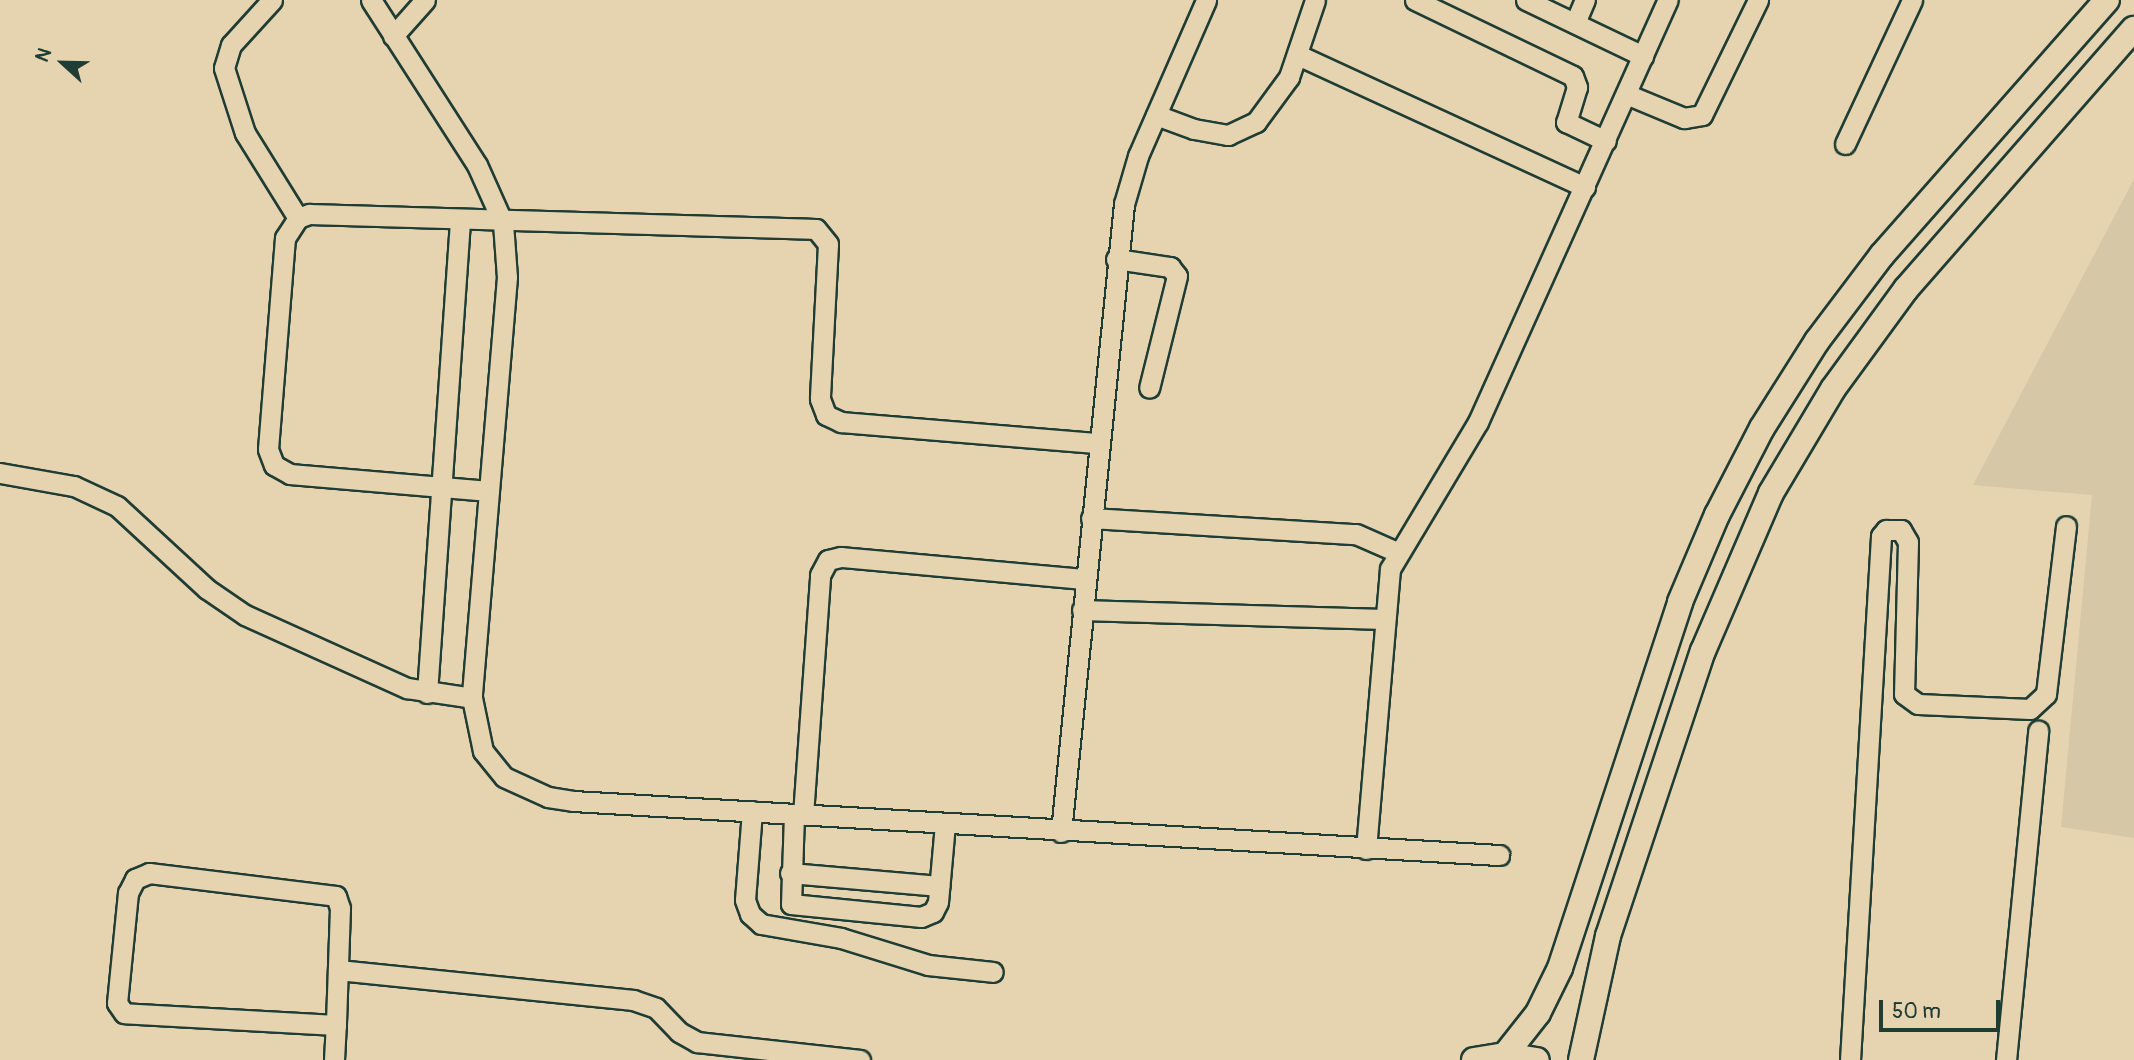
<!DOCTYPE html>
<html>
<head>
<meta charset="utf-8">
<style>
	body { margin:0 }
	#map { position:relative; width:2134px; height:1060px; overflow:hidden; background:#e6d4b1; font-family:Pangolin,sans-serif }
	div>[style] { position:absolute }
	.built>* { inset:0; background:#d6c7a6 }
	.roads { filter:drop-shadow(2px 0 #1f3d34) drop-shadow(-2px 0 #1f3d34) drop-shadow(0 2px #1f3d34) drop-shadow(0 -2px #1f3d34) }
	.minor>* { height:19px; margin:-9.5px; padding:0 9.5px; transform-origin:9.5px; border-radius:9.5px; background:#e6d4b1 }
	.major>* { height:24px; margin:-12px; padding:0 12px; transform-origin:12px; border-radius:12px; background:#e6d4b1 }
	span { translate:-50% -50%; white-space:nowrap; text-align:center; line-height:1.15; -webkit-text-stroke:5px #e6d4b1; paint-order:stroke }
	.north { position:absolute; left:28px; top:28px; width:70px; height:70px; -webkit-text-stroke:5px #e6d4b1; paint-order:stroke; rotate:292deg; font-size:19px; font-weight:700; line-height:28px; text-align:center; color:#1f3d34 }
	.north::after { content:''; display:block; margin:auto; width:24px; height:32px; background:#1f3d34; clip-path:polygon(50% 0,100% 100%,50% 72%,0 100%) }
	.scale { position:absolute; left:1879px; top:1000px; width:121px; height:32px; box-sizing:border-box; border:4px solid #1f3d34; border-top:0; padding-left:9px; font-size:21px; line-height:24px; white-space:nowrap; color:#1f3d34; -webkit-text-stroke:5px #e6d4b1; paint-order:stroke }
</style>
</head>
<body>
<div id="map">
	<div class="built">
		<i style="clip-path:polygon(2134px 179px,2134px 838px,2061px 827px,2092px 495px,1973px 485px)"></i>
	</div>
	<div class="roads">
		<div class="minor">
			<i style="left:272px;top:0;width:61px;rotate:132.3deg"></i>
			<i style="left:231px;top:45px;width:24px;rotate:107deg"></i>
			<i style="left:224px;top:68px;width:68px;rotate:72.1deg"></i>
			<i style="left:245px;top:133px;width:100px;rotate:58.1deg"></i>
			<i style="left:371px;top:0;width:196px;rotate:57.3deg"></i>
			<i style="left:477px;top:165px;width:64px;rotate:65.9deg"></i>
			<i style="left:503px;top:223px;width:54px;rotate:85.8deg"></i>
			<i style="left:507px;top:277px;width:422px;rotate:94.8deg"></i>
			<i style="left:472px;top:698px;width:54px;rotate:78.3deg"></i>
			<i style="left:483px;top:751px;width:33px;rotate:51deg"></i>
			<i style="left:504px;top:777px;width:48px;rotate:24.4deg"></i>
			<i style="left:548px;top:797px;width:25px;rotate:9deg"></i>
			<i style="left:573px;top:801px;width:928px;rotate:3.34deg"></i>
			<i style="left:1415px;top:0;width:175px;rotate:25.7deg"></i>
			<i style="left:1573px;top:76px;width:12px;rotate:70deg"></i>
			<i style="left:1577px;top:87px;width:37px;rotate:107deg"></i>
			<i style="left:1566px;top:122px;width:44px;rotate:25.4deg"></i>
			<i style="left:1526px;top:0;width:130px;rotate:25.6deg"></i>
			<i style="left:1575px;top:23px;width:25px;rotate:-67deg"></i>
			<i style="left:393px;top:36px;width:48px;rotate:-48.4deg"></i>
			<i style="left:1298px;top:55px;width:316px;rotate:24.7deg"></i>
			<i style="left:1626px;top:94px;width:63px;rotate:22.5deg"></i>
			<i style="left:1684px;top:118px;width:18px;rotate:-9deg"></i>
			<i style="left:1702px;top:115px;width:128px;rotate:-64deg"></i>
			<i style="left:1156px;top:115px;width:40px;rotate:20.2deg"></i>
			<i style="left:1194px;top:129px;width:35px;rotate:10deg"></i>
			<i style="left:1228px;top:135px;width:31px;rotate:-25deg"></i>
			<i style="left:1256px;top:122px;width:56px;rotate:-53.7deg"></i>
			<i style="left:1289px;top:77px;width:81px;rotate:-71.3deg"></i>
			<i style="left:1845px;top:144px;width:159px;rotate:-65deg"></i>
			<i style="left:1116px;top:259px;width:55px;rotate:8.4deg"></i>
			<i style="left:1170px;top:267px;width:11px;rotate:52deg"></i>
			<i style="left:1177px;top:276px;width:115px;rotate:104deg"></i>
			<i style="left:0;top:473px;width:75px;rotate:10deg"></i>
			<i style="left:74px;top:486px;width:47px;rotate:24.9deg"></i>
			<i style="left:117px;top:506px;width:122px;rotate:42.7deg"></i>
			<i style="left:207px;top:589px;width:46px;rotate:34.4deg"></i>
			<i style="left:245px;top:615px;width:178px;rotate:24.3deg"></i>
			<i style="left:407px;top:688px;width:66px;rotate:8.7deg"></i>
			<i style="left:489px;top:491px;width:200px;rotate:-175.1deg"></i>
			<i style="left:290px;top:474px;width:18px;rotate:-151deg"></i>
			<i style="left:274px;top:465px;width:17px;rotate:-111deg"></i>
			<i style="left:268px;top:449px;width:212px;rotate:-85.4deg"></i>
			<i style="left:285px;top:238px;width:24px;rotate:-57deg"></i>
			<i style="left:298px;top:218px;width:12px;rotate:-20deg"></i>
			<i style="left:309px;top:214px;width:507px;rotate:1.69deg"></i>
			<i style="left:816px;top:229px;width:19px;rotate:51deg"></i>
			<i style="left:828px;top:244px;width:155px;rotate:93deg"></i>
			<i style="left:820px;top:399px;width:17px;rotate:69deg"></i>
			<i style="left:826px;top:415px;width:17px;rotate:25deg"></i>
			<i style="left:841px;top:422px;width:258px;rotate:4.7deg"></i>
			<i style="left:1091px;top:518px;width:265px;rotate:3.5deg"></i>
			<i style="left:1356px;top:534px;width:45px;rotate:23.7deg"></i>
			<i style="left:1082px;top:610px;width:301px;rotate:1.7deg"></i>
			<i style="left:427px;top:693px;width:473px;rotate:-86deg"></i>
			<i style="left:752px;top:811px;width:89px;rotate:94.5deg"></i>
			<i style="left:745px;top:900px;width:15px;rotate:70deg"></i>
			<i style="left:750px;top:914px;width:15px;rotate:42deg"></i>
			<i style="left:761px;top:924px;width:81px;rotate:9.9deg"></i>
			<i style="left:841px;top:938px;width:91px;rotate:17.2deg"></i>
			<i style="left:928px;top:965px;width:65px;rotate:6.1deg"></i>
			<i style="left:794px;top:814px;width:90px;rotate:91.9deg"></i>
			<i style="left:791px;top:904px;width:131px;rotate:5.7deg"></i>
			<i style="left:921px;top:917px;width:13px;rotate:-23deg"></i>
			<i style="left:933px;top:912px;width:11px;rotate:-63deg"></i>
			<i style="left:938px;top:902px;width:79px;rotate:-84.9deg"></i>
			<i style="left:803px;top:815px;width:241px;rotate:-85.9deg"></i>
			<i style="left:820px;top:575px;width:17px;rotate:-62deg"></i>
			<i style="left:828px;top:560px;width:13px;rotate:-13deg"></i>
			<i style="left:841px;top:557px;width:245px;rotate:5.2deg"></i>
			<i style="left:1061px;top:832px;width:631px;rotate:-84.27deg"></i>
			<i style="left:1124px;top:204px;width:50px;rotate:-73.7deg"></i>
			<i style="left:1138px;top:156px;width:170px;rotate:-66.4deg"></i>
			<i style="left:1366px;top:849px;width:281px;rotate:-85.1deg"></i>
			<i style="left:1390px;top:569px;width:171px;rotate:-59.1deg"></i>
			<i style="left:1478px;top:422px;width:463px;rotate:-65.8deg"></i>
			<i style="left:149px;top:873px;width:188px;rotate:7deg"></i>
			<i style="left:336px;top:896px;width:13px;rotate:72deg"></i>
			<i style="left:340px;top:908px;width:117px;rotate:92deg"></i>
			<i style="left:336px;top:1025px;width:212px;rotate:-176.8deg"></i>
			<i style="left:124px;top:1013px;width:12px;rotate:-125deg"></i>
			<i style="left:117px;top:1003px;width:111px;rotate:-84.3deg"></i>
			<i style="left:128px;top:893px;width:16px;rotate:-63deg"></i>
			<i style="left:135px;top:879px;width:15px;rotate:-23deg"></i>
			<i style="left:790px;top:873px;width:150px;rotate:5deg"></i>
			<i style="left:338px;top:970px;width:297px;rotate:5.8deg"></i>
			<i style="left:633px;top:1000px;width:24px;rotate:19deg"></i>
			<i style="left:656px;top:1008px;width:33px;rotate:46deg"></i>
			<i style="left:679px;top:1032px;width:21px;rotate:29deg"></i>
			<i style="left:697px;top:1042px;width:164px;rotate:6.3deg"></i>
			<i style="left:334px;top:1060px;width:35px;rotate:-87deg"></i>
			<i style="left:1850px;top:1060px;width:525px;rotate:-86.61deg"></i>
			<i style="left:1881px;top:536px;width:8px;rotate:-50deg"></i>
			<i style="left:1886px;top:530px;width:15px"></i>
			<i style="left:1901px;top:530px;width:14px;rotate:60deg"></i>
			<i style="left:1908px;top:542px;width:152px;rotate:91.5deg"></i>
			<i style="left:1904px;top:694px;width:17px;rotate:36deg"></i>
			<i style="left:1918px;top:704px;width:112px;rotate:2.6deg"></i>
			<i style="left:2030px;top:709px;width:22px;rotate:-43deg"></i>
			<i style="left:2046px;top:694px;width:169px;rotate:-83.2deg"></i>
			<i style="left:2006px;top:1060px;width:331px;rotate:-84.4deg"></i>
		</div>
		<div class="major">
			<i style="left:1505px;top:1055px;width:53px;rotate:-51.8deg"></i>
			<i style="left:1538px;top:1013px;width:50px;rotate:-63.9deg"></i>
			<i style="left:1560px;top:968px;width:385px;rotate:-71.8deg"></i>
			<i style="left:1680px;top:602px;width:95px;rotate:-67deg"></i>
			<i style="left:1717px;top:515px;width:98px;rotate:-62.7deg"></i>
			<i style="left:1762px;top:428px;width:103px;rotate:-57.7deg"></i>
			<i style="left:1817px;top:341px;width:108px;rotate:-52.9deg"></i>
			<i style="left:1882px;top:255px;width:340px;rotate:-48.6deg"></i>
			<i style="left:1474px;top:1060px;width:31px;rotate:-9deg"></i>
			<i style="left:1505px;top:1055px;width:32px;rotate:9deg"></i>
			<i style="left:1581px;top:1060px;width:127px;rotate:-77.7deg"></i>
			<i style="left:1608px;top:936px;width:300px;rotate:-71.6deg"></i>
			<i style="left:1703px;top:651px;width:172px;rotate:-66.7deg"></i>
			<i style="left:1771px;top:493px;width:121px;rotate:-59.2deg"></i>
			<i style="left:1833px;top:389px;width:124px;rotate:-53.9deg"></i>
			<i style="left:1906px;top:289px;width:346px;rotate:-48.8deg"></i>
		</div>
	</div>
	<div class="north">N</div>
	<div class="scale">50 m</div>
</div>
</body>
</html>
